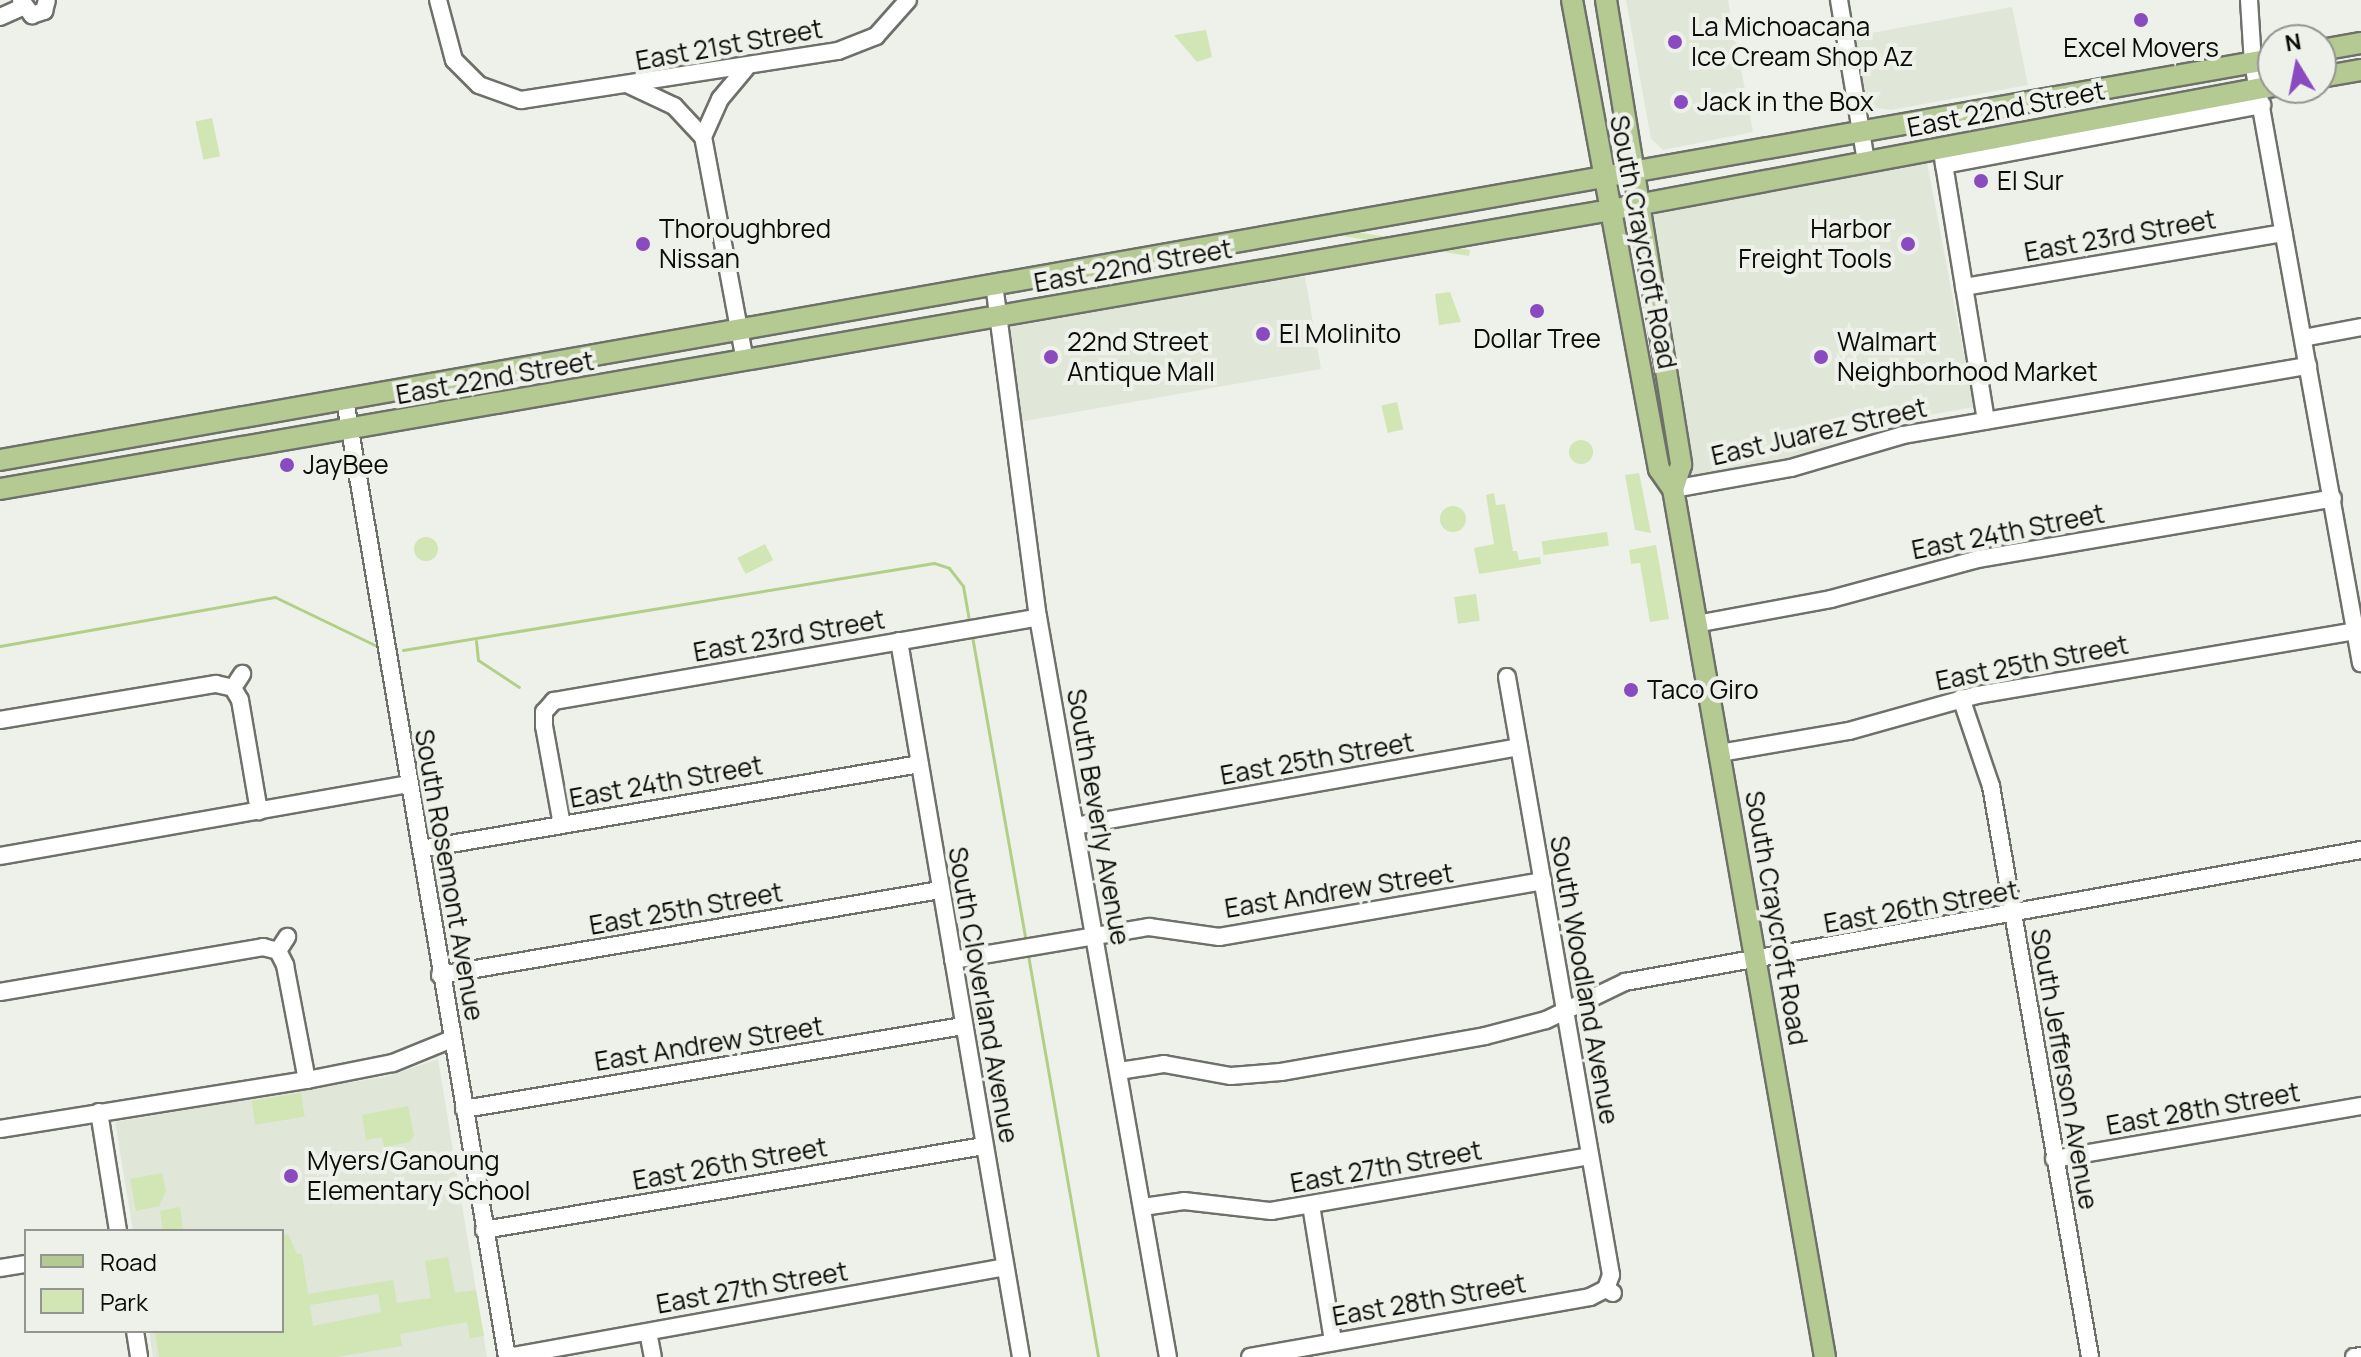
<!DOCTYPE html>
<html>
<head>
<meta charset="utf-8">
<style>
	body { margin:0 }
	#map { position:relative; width:2361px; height:1357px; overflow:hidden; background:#eef1ea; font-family:Manrope,sans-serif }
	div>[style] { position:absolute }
	.built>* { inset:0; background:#e0e6d8 }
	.green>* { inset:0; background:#d1e5b5; transform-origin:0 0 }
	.round { border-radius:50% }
	.stream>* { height:3px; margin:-1.5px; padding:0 1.5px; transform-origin:1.5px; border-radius:1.5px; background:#b2cf88 }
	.roads { filter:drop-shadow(2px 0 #6e706a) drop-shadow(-2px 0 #6e706a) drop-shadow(0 2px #6e706a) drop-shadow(0 -2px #6e706a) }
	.minor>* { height:16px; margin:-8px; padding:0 8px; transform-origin:8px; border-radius:8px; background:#fff }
	.major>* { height:20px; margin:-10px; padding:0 10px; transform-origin:10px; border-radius:10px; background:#b5c992 }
	.dots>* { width:22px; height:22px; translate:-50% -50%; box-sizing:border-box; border:4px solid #eef1ea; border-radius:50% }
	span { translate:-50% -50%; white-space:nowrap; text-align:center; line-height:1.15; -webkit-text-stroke:8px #eef1ea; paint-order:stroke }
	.poi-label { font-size:26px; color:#0b0c09 }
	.left { translate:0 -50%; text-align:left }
	.right { translate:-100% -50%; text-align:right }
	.street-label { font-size:26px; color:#0b0c09 }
	.legend { position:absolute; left:24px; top:1229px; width:260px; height:104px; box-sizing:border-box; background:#eef1ea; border:2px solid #939590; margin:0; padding:10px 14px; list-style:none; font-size:24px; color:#0b0c09 }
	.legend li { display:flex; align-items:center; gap:16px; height:40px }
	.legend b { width:40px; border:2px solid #939590 }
	.north { position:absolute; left:2257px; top:24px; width:80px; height:80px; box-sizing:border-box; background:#eef1ea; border:2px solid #939590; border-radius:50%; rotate:350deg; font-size:22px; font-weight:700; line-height:32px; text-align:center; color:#0b0c09 }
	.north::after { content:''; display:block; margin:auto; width:28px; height:36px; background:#8b4bc0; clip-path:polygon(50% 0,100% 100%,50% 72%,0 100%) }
</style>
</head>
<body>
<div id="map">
	<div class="built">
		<i style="clip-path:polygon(1626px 0,1728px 0,1753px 132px,1663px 150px,1651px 139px)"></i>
		<i style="clip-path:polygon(2012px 7px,2028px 85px,1891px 110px,1868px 107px,1855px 36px)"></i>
		<i style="clip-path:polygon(1927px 163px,1974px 407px,1868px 426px,1807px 455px,1691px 475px,1649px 213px)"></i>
		<i style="clip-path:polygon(1296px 276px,1305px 277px,1321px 369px,1019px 422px,1004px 333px,1011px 327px)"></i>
		<i style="clip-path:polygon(438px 1059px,487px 1357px,153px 1357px,149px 1331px,282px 1331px,282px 1231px,133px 1231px,115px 1122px,389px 1076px)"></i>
	</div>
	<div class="green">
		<i style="clip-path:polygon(1206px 30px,1212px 57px,1197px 62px,1174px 35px)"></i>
		<i style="left:212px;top:118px;width:39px;height:17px;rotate:78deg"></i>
		<i style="left:1470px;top:250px;width:6px;height:144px;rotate:99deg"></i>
		<i style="clip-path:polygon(1450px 292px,1461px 322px,1439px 325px,1435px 294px)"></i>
		<i style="left:1397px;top:402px;width:28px;height:16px;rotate:77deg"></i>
		<i class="round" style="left:1569px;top:440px;width:24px;height:24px"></i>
		<i style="clip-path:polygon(1639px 473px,1651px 533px,1635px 530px,1625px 475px)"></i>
		<i style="clip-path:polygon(1494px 493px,1496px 505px,1505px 504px,1513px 551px,1517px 551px,1519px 560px,1540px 557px,1541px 564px,1479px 574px,1474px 548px,1494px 544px,1486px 495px)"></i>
		<i class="round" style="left:1440px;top:506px;width:26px;height:26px"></i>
		<i style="left:1607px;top:532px;width:14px;height:66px;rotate:82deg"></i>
		<i class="round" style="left:414px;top:537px;width:24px;height:24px"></i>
		<i style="left:765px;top:544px;width:18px;height:31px;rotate:63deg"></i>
		<i style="clip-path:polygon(1656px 545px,1669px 619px,1650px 622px,1640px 563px,1631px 564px,1629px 550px)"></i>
		<i style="left:1476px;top:594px;width:27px;height:22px;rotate:82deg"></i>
		<i style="left:301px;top:1093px;width:24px;height:50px;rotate:81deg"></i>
		<i style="clip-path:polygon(408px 1106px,414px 1135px,410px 1142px,384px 1147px,382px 1137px,366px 1140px,362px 1115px)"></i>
		<i style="clip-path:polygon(162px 1173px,166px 1191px,159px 1206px,136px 1211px,130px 1179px)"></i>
		<i style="clip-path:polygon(180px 1207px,183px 1231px,163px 1231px,160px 1211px)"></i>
		<i style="clip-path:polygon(evenodd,288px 1234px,297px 1254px,302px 1254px,308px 1294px,393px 1280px,397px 1303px,431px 1298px,425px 1261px,448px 1257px,455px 1293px,476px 1290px,484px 1336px,470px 1338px,467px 1322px,400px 1334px,402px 1346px,336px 1357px,159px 1357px,155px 1331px,282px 1331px,282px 1235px,288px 1234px,378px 1294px,381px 1312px,313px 1326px,310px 1305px,378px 1294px)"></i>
	</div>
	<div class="stream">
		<i style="left:972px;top:636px;width:312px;rotate:80deg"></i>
		<i style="left:476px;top:641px;width:19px;rotate:84deg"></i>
		<i style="left:478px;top:660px;width:49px;rotate:33.4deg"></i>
		<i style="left:0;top:646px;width:279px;rotate:-10.1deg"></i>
		<i style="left:275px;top:597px;width:113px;rotate:25.7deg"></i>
		<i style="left:403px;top:650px;width:538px;rotate:-9.3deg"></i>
		<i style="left:934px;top:563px;width:16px;rotate:18deg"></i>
		<i style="left:949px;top:568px;width:23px;rotate:52deg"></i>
		<i style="left:963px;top:586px;width:39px;rotate:80deg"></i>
		<i style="left:1028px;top:955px;width:408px;rotate:80.1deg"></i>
	</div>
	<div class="roads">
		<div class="minor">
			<i style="left:21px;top:0;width:19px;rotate:54deg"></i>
			<i style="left:32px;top:15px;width:13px;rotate:-18deg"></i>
			<i style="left:44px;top:11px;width:11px;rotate:-75deg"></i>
			<i style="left:438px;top:0;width:62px;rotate:75.1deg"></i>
			<i style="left:454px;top:60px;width:35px;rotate:45deg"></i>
			<i style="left:479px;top:85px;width:45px;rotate:19.7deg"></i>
			<i style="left:521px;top:100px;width:321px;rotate:-8.8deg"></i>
			<i style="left:838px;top:51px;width:41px;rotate:-21.5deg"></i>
			<i style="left:876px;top:36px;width:48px;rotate:-48.4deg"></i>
			<i style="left:1839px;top:0;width:163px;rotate:80.5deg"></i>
			<i style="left:2249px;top:0;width:63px;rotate:86.4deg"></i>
			<i style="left:2253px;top:63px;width:610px;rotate:79.8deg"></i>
			<i style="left:0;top:17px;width:24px;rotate:-24deg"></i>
			<i style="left:629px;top:85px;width:50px;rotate:25deg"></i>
			<i style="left:674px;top:106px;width:42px;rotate:46.9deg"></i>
			<i style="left:1943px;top:158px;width:266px;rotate:80.7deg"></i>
			<i style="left:1944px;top:165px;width:324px;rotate:-10.7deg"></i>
			<i style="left:994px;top:284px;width:336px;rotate:82.5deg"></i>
			<i style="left:1038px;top:617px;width:751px;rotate:80.04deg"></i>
			<i style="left:1964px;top:287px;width:324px;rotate:-9.6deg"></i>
			<i style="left:2303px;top:338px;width:59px;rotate:-10.7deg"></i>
			<i style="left:745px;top:361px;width:228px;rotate:-100.6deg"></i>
			<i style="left:703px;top:137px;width:42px;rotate:-65.9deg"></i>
			<i style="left:720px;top:99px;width:40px;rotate:-50deg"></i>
			<i style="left:345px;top:400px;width:971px;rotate:80.39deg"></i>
			<i style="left:1673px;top:489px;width:120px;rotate:-10.1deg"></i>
			<i style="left:1791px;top:468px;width:117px;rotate:-16.4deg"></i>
			<i style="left:1903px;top:435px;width:411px;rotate:-9.7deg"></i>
			<i style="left:1696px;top:624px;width:137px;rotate:-10.5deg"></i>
			<i style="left:1831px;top:599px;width:152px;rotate:-15.2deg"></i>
			<i style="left:1978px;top:559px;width:360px;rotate:-9.7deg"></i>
			<i style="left:899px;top:641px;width:726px;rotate:80.33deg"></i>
			<i style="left:1507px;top:677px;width:607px;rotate:80.13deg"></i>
			<i style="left:1611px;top:1275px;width:15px;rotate:110deg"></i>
			<i style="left:233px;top:688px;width:14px;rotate:60deg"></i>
			<i style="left:240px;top:700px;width:113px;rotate:80.3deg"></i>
			<i style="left:233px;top:688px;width:17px;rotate:-57deg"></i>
			<i style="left:1961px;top:698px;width:93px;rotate:71.2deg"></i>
			<i style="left:1991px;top:786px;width:580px;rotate:80.16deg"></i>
			<i style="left:0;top:720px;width:219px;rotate:-9.5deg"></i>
			<i style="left:216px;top:684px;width:17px;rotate:13deg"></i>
			<i style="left:1720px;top:753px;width:131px;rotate:-9.7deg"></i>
			<i style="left:1849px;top:731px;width:133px;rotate:-15.7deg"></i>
			<i style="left:1977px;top:695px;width:383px;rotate:-9.6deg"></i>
			<i style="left:562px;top:825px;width:101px;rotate:-100.3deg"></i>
			<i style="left:544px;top:726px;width:14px;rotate:-90deg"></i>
			<i style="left:544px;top:712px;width:15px;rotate:-48deg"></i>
			<i style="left:554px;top:701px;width:491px;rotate:-9.8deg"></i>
			<i style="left:1075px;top:826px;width:451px;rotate:-10.1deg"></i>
			<i style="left:421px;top:849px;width:506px;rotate:-9.67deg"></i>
			<i style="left:0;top:856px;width:415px;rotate:-10deg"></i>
			<i style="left:278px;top:951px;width:16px;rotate:63deg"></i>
			<i style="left:285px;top:965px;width:117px;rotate:79.2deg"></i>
			<i style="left:278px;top:951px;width:17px;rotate:-57deg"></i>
			<i style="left:953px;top:960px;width:199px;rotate:-9.6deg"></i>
			<i style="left:1149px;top:927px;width:71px;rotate:8.1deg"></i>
			<i style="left:1219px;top:937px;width:329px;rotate:-9.8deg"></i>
			<i style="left:440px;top:975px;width:507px;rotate:-9.65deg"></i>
			<i style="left:0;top:992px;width:267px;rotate:-9.7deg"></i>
			<i style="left:263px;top:947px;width:16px;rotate:15deg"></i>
			<i style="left:1119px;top:1071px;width:46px;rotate:-8.8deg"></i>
			<i style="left:1164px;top:1064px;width:68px;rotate:10.2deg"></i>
			<i style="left:1231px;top:1076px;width:50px;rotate:-4.6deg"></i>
			<i style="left:1281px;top:1072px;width:207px;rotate:-10deg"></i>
			<i style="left:1485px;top:1036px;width:63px;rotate:-14.7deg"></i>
			<i style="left:1546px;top:1020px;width:88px;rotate:-25.7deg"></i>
			<i style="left:1625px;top:982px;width:748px;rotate:-10.17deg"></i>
			<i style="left:464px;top:1109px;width:506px;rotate:-9.44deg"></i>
			<i style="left:99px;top:1112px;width:121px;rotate:80.9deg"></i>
			<i style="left:0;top:1129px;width:311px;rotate:-9.1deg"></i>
			<i style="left:307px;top:1080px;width:88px;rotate:-11.2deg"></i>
			<i style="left:393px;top:1063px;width:64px;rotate:-22.1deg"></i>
			<i style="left:2054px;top:1159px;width:312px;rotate:-9.8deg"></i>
			<i style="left:1311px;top:1205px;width:138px;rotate:80.8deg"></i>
			<i style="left:1143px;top:1207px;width:41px;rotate:-8.3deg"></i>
			<i style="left:1184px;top:1201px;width:88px;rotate:6.6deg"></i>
			<i style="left:1271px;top:1211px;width:323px;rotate:-9.8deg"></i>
			<i style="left:484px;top:1230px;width:507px;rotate:-9.54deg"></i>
			<i style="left:0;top:1268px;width:26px;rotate:-9deg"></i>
			<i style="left:135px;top:1331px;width:26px;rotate:81deg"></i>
			<i style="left:648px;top:1332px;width:25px;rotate:79deg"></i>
			<i style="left:507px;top:1357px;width:506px;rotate:-10.24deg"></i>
			<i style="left:1250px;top:1357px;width:345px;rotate:-10deg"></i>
			<i style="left:1590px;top:1297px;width:18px;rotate:-27deg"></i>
			<i style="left:1606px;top:1289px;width:8px;rotate:30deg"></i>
			<i style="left:2354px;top:1357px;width:7px;rotate:-8deg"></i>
		</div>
		<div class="major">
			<i style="left:1572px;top:0;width:477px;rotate:79.5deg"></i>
			<i style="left:1659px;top:469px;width:24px;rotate:55deg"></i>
			<i style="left:1673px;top:489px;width:881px;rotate:80.07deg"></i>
			<i style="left:1606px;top:0;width:471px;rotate:80.8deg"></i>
			<i style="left:1681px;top:465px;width:25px;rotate:108deg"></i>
			<i style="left:2321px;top:50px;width:41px;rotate:-9.9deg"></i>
			<i style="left:2321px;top:77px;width:41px;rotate:-9.9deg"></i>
			<i style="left:0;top:460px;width:2308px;rotate:-10.01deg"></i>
			<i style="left:0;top:489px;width:1634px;rotate:-9.83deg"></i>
			<i style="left:1610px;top:210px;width:674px;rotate:-10.59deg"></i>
		</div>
	</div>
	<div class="dots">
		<i style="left:2141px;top:20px;background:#8b4bc0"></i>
		<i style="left:1675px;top:42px;background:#8b4bc0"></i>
		<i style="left:1681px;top:102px;background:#8b4bc0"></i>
		<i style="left:1981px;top:181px;background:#8b4bc0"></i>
		<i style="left:643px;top:244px;background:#8b4bc0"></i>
		<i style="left:1908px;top:244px;background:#8b4bc0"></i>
		<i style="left:1537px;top:311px;background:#8b4bc0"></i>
		<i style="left:1263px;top:334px;background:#8b4bc0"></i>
		<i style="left:1051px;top:357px;background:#8b4bc0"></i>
		<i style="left:1821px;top:357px;background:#8b4bc0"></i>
		<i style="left:287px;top:465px;background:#8b4bc0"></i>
		<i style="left:1631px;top:690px;background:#8b4bc0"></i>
		<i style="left:291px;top:1176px;background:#8b4bc0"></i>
	</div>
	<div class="poi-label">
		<span class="left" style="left:1691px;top:42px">La Michoacana<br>Ice Cream Shop Az</span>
		<span style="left:2141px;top:48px">Excel Movers</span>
		<span class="left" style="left:1697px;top:102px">Jack in the Box</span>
		<span class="left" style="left:1997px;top:181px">El Sur</span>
		<span class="left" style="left:659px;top:244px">Thoroughbred<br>Nissan</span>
		<span class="right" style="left:1892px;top:244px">Harbor<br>Freight Tools</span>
		<span class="left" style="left:1279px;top:334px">El Molinito</span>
		<span style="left:1537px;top:339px">Dollar Tree</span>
		<span class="left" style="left:1067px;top:357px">22nd Street<br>Antique Mall</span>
		<span class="left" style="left:1837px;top:357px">Walmart<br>Neighborhood Market</span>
		<span class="left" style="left:303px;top:465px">JayBee</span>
		<span class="left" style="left:1647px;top:690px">Taco Giro</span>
		<span class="left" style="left:307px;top:1176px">Myers/Ganoung<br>Elementary School</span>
	</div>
	<div class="street-label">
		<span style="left:729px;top:45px;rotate:-10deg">East 21st Street</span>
		<span style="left:2006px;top:109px;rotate:-11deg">East 22nd Street</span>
		<span style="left:2120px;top:236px;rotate:-10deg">East 23rd Street</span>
		<span style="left:1643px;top:242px;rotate:79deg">South Craycroft Road</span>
		<span style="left:1133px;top:266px;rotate:-10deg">East 22nd Street</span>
		<span style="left:495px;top:378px;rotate:-10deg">East 22nd Street</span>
		<span style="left:1819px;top:432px;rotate:-13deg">East Juarez Street</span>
		<span style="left:2008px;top:532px;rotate:-11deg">East 24th Street</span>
		<span style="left:789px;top:636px;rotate:-10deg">East 23rd Street</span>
		<span style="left:2032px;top:663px;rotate:-11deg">East 25th Street</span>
		<span style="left:1317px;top:759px;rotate:-10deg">East 25th Street</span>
		<span style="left:666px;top:782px;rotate:-10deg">East 24th Street</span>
		<span style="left:1098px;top:817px;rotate:80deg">South Beverly Avenue</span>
		<span style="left:449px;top:875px;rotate:80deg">South Rosemont Avenue</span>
		<span style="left:1339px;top:891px;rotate:-9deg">East Andrew Street</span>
		<span style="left:1921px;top:907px;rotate:-10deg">East 26th Street</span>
		<span style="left:686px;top:909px;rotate:-10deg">East 25th Street</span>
		<span style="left:1776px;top:918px;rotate:80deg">South Craycroft Road</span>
		<span style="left:1584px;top:980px;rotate:80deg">South Woodland Avenue</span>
		<span style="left:983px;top:995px;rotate:80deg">South Cloverland Avenue</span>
		<span style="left:709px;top:1044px;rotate:-9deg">East Andrew Street</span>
		<span style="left:2064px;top:1069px;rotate:80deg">South Jefferson Avenue</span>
		<span style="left:2203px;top:1109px;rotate:-10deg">East 28th Street</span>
		<span style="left:730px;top:1164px;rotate:-10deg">East 26th Street</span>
		<span style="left:1386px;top:1167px;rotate:-10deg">East 27th Street</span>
		<span style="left:752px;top:1288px;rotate:-10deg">East 27th Street</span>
		<span style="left:1429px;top:1300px;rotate:-10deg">East 28th Street</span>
	</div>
	<ul class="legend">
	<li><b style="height:10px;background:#b5c992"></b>Road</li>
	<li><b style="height:22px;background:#d1e5b5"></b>Park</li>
	</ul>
	<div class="north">N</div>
</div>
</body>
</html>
